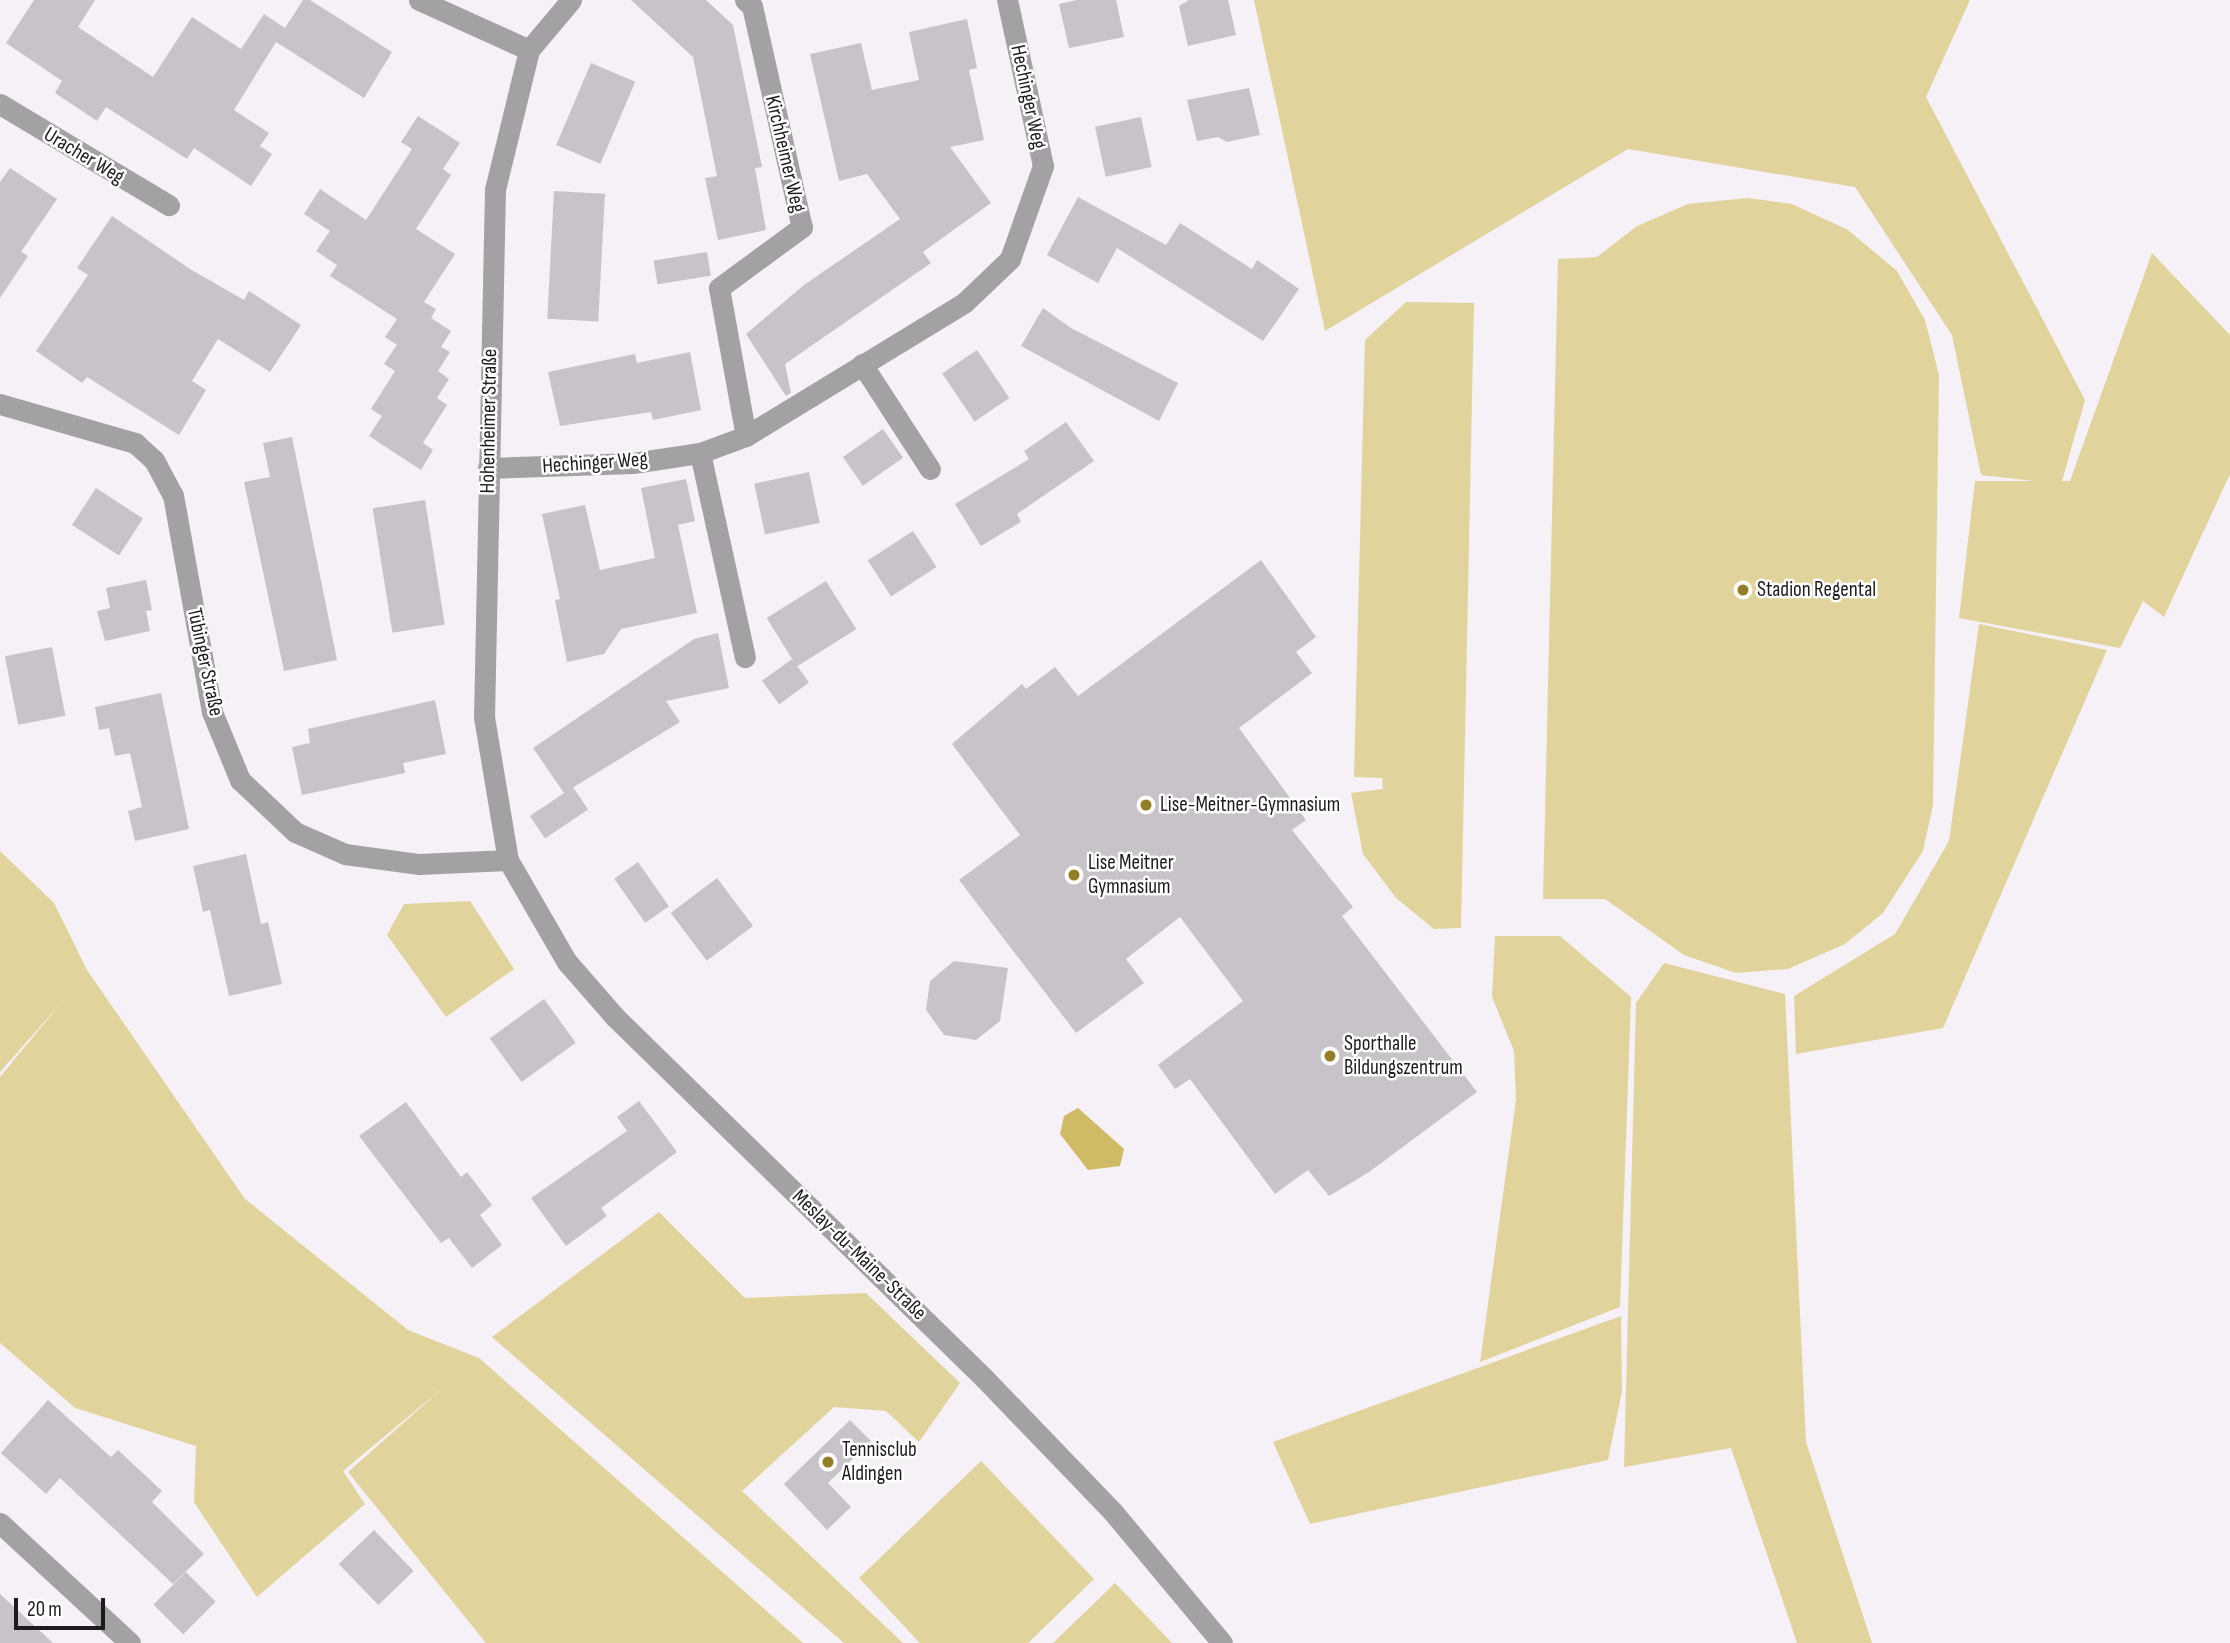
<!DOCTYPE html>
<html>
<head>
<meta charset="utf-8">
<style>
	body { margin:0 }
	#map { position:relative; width:2230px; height:1643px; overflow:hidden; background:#f6f0f7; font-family:"Sofia Sans Condensed",sans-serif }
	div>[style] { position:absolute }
	.green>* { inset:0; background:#e1d39c }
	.water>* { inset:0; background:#cfba65 }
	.building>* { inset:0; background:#c8c3c9; transform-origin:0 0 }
	.street>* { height:21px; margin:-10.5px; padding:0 10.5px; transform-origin:10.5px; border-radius:10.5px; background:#a4a1a4 }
	.dots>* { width:19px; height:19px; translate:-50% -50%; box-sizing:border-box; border:4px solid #fff; border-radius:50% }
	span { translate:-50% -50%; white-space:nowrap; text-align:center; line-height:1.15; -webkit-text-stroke:5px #fff; paint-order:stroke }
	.street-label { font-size:21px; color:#1d1b1d }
	.poi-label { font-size:21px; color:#1d1b1d }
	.left { translate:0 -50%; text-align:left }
	.scale { position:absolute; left:14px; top:1598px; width:91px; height:32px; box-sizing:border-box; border:4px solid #1d1b1d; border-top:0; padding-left:9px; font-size:21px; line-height:24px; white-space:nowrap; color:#1d1b1d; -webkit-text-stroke:5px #fff; paint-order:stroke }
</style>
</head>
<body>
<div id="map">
	<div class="green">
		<i style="clip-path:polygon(1254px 0,1970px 0,1926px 97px,2085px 400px,2062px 481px,2070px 481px,2152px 253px,2230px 335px,2230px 474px,2164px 617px,2143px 601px,2120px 648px,1959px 618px,1975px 481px,2035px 481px,1981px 475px,1952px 335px,1855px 187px,1628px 149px,1325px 331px)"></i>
		<i style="clip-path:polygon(1748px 198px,1792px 204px,1848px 230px,1897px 271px,1925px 320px,1939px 375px,1933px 805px,1923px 851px,1883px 913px,1845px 944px,1788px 969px,1736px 973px,1684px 955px,1605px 899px,1543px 899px,1558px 259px,1597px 257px,1637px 226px,1688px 204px)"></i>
		<i style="clip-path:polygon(1406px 302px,1474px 303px,1461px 928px,1434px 929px,1396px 898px,1363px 854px,1351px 793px,1383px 789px,1382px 778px,1354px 777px,1365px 340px)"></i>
		<i style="clip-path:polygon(1979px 624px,2107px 650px,1943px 1028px,1796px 1054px,1794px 996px,1895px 934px,1949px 841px)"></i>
		<i style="clip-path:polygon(0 851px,54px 903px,87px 970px,245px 1199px,408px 1330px,479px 1358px,803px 1643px,486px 1643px,348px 1472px,445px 1386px,343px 1471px,365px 1504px,257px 1597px,194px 1502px,196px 1446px,75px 1408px,0 1343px,0 1077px,61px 1003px,0 1072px)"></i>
		<i style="clip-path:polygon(470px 901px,514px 969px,446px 1017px,387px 935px,404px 904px)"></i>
		<i style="clip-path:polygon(1495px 936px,1560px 936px,1631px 997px,1620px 1307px,1480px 1362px,1516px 1100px,1514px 1051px,1492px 997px)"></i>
		<i style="clip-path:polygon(1664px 963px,1785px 994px,1806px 1442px,1872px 1643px,1797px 1643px,1731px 1448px,1624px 1467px,1636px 1003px)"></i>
		<i style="clip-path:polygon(659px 1212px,745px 1298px,866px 1293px,960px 1383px,919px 1442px,886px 1411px,834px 1407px,742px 1491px,903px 1643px,844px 1643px,492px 1337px)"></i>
		<i style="clip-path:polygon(1621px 1316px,1622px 1391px,1608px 1460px,1310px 1524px,1273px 1442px)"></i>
		<i style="clip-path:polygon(981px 1461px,1094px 1579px,1028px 1643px,920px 1643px,859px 1578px)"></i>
		<i style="clip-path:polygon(1115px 1583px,1172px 1643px,1053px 1643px)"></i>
	</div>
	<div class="water">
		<i style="clip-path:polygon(1078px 1108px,1124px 1149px,1120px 1166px,1088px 1170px,1060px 1134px,1064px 1116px)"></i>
	</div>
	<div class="building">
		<i style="clip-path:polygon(34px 0,95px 0,78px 27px,153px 77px,192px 17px,241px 49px,264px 14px,285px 28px,303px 0,310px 0,392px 52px,364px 98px,276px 42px,234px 110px,269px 133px,260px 146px,272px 154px,251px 186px,194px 148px,187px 159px,106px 107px,97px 121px,55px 93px,62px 81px,6px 43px)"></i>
		<i style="clip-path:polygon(631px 0,706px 0,733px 25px,762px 167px,755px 168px,766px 230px,718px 240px,705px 178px,717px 176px,693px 57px)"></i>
		<i style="clip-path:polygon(1077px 0,1116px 0,1124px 37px,1069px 48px,1059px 4px)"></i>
		<i style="clip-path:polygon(1189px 0,1228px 0,1236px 35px,1188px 46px,1179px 6px)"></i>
		<i style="clip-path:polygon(967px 19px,977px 68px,969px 70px,984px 140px,950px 147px,991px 203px,923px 252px,931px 263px,785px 364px,791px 393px,786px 396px,746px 334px,804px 285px,900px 219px,867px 174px,839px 181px,810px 54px,861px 43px,872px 90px,919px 80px,909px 32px)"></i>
		<i style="left:591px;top:63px;width:48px;height:89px;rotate:23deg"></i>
		<i style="clip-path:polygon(1249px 88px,1260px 135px,1227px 142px,1218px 137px,1197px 141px,1187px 100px)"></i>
		<i style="clip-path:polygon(418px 116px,460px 143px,443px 169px,451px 175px,416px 229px,455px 254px,424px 302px,436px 309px,431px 318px,451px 331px,441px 347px,450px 352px,438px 371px,449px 379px,437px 398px,447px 405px,423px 443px,433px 450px,421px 470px,369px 436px,382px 416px,371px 409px,395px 371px,384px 364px,397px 345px,385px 337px,397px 319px,330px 276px,337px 265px,316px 251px,330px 231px,304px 214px,320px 189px,366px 220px,412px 149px,401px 142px)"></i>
		<i style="left:1141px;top:117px;width:51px;height:47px;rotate:78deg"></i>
		<i style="clip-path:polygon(10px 168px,57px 199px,21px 252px,28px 256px,0 298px,0 182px)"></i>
		<i style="left:554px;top:191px;width:51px;height:128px;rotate:3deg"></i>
		<i style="clip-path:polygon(1078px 197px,1166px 245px,1180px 223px,1252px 269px,1257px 260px,1299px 289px,1263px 341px,1117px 248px,1098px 283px,1047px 255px)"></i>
		<i style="clip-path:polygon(112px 216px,190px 269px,244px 300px,249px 291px,301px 325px,270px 372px,218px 339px,192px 381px,206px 390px,179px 435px,87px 377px,82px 383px,36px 351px,88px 275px,77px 268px)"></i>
		<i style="left:707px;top:252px;width:24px;height:54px;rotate:81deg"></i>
		<i style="clip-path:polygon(1043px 308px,1071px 328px,1178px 383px,1159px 421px,1021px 346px)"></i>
		<i style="left:977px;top:350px;width:58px;height:42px;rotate:56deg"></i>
		<i style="clip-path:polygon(690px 352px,701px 410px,653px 420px,651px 412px,560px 426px,548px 372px,635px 354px,637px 363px)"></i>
		<i style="clip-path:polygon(1066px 422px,1094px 461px,1017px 514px,1021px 522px,981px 546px,955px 504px,1029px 459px,1024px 451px)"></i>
		<i style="left:883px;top:429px;width:35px;height:49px;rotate:55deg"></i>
		<i style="clip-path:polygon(292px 437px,337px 660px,284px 671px,244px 482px,270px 477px,263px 443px)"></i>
		<i style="left:809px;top:472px;width:52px;height:56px;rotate:78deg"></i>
		<i style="clip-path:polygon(686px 479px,695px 521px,678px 525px,697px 613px,621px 629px,604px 654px,567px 662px,555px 600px,560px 599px,542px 514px,585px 505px,600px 570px,655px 558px,641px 488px)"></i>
		<i style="left:96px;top:488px;width:56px;height:44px;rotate:33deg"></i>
		<i style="left:425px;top:500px;width:126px;height:53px;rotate:81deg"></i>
		<i style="left:913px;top:531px;width:43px;height:54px;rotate:57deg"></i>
		<i style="clip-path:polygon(1261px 560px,1316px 637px,1296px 652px,1312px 673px,1239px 728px,1306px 820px,1292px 830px,1353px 907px,1342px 916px,1477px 1092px,1369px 1172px,1329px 1196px,1308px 1170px,1275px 1194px,1190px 1079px,1175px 1089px,1158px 1065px,1243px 1001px,1180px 917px,1126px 959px,1144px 983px,1076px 1033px,959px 880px,1020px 835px,952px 744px,1022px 684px,1026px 689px,1055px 667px,1078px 696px)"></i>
		<i style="clip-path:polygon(146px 580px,152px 610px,146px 611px,150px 631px,105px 641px,97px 611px,110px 608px,106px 588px)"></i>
		<i style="left:826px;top:581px;width:57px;height:70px;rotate:58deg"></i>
		<i style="clip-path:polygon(718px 633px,729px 688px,666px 701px,680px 722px,564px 793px,533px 748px,694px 639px)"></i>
		<i style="left:52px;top:647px;width:70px;height:48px;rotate:79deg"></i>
		<i style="left:792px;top:659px;width:29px;height:37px;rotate:54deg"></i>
		<i style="clip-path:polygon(161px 693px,189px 829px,135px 841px,128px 811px,142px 807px,130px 753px,115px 756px,109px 728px,99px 730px,95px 707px)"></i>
		<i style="clip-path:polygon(435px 700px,446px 754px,403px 763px,405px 773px,302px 795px,292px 747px,310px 743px,308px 729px)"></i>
		<i style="left:573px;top:787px;width:27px;height:52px;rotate:56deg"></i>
		<i style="clip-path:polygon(246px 854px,261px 924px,268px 922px,282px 984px,229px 996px,210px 910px,203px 912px,193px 866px)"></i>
		<i style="left:638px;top:862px;width:54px;height:29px;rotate:55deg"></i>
		<i style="left:717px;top:878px;width:60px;height:58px;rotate:53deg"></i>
		<i style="clip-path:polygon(954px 961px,1008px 968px,1000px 1021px,976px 1040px,944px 1035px,926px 1010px,930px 981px)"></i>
		<i style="left:544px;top:999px;width:54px;height:67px;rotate:54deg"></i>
		<i style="clip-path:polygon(639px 1101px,677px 1152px,601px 1208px,607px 1216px,566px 1246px,531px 1198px,627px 1131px,617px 1117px)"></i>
		<i style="clip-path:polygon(406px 1102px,461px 1177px,467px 1172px,492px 1205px,480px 1215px,502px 1245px,472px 1268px,449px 1238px,441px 1243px,359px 1136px)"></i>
		<i style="clip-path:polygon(48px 1400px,111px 1457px,118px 1450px,162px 1491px,152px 1502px,204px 1554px,173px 1584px,60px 1478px,46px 1494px,1px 1453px)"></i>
		<i style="clip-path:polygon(850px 1420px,871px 1441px,828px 1483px,851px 1507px,827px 1530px,784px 1484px)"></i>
		<i style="left:374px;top:1530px;width:57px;height:49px;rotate:46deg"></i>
		<i style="left:186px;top:1572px;width:42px;height:46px;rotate:45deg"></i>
		<i style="clip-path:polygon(0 1594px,53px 1643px,0 1643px)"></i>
	</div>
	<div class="street">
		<i style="left:419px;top:0;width:121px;rotate:24.4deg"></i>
		<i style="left:571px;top:0;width:65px;rotate:130deg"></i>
		<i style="left:529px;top:50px;width:143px;rotate:103.7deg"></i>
		<i style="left:495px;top:189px;width:528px;rotate:91.19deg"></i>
		<i style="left:484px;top:717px;width:145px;rotate:80.5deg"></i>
		<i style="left:508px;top:860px;width:118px;rotate:60deg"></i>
		<i style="left:567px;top:962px;width:73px;rotate:48.9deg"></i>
		<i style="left:615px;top:1017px;width:518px;rotate:44.37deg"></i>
		<i style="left:985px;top:1379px;width:185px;rotate:46.1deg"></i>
		<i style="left:1113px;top:1512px;width:170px;rotate:50.2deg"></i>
		<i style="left:745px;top:0;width:9px;rotate:41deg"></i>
		<i style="left:752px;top:6px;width:227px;rotate:77.3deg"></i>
		<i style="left:802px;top:227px;width:103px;rotate:143.7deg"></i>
		<i style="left:719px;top:288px;width:150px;rotate:79.7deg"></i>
		<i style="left:0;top:104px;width:197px;rotate:30.9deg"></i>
		<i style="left:862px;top:364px;width:125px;rotate:57.1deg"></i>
		<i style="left:0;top:404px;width:141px;rotate:16.1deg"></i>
		<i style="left:135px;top:443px;width:25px;rotate:42deg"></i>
		<i style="left:154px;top:460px;width:40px;rotate:62deg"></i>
		<i style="left:173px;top:495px;width:220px;rotate:79.8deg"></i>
		<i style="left:212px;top:712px;width:74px;rotate:67.6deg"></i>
		<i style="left:240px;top:780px;width:76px;rotate:43.4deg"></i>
		<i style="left:295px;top:832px;width:55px;rotate:23.7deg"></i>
		<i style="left:345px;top:854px;width:75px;rotate:7.7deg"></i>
		<i style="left:419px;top:864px;width:89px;rotate:-2.6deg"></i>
		<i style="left:700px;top:453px;width:209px;rotate:77.6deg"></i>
		<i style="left:488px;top:468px;width:145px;rotate:-2deg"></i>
		<i style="left:633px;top:463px;width:68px;rotate:-8.5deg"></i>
		<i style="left:700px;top:453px;width:49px;rotate:-20.3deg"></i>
		<i style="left:746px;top:436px;width:255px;rotate:-31.4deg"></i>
		<i style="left:964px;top:303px;width:64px;rotate:-43.7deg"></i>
		<i style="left:1010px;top:259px;width:99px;rotate:-70.5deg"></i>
		<i style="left:1043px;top:166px;width:170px;rotate:-102.2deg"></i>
		<i style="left:0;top:1523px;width:177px;rotate:42.7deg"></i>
	</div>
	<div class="dots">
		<i style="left:1743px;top:590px;background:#927e25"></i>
		<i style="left:1146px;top:805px;background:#927e25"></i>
		<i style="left:1074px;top:875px;background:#927e25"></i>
		<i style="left:1330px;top:1056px;background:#927e25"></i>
		<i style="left:828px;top:1462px;background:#927e25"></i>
	</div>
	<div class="street-label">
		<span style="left:1028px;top:97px;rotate:78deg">Hechinger Weg</span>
		<span style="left:785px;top:154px;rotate:77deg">Kirchheimer Weg</span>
		<span style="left:84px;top:156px;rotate:31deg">Uracher Weg</span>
		<span style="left:489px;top:421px;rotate:-89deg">Hohenheimer Straße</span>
		<span style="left:595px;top:463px;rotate:-4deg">Hechinger Weg</span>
		<span style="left:205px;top:662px;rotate:78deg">Tübinger Straße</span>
		<span style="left:859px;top:1255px;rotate:44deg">Meslay-du-Maine-Straße</span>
	</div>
	<div class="poi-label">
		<span class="left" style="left:1757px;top:590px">Stadion Regental</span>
		<span class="left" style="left:1160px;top:805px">Lise-Meitner-Gymnasium</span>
		<span class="left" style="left:1088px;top:875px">Lise Meitner<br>Gymnasium</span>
		<span class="left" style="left:1344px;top:1056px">Sporthalle<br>Bildungszentrum</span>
		<span class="left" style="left:842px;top:1462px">Tennisclub<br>Aldingen</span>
	</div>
	<div class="scale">20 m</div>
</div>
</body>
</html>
